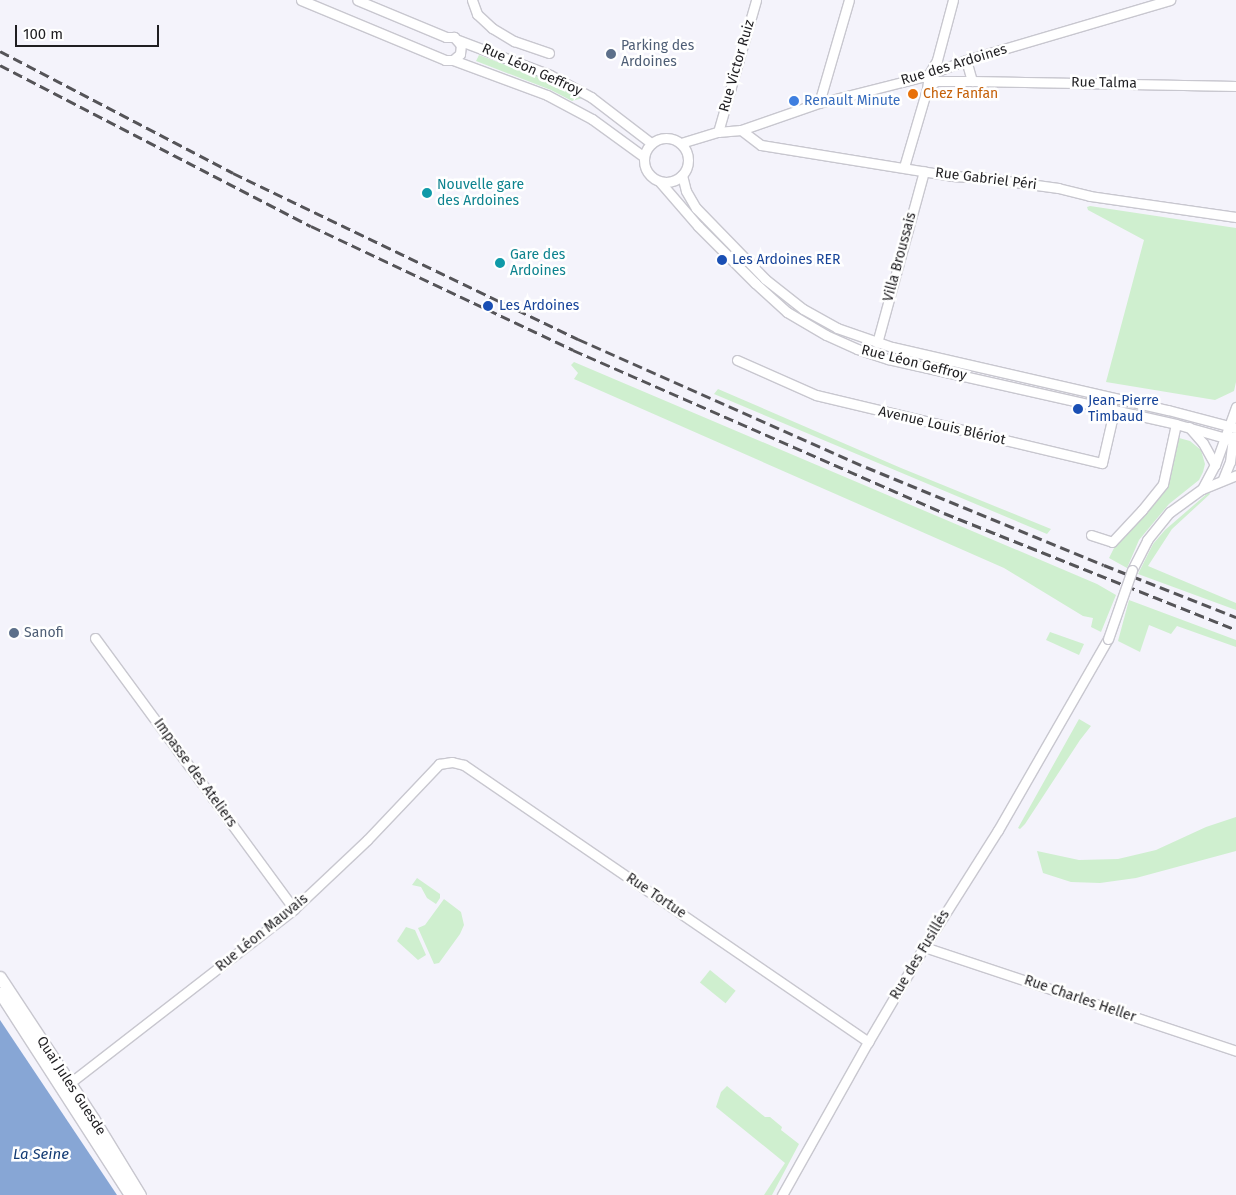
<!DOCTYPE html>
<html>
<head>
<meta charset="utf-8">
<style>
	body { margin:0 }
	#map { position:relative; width:1236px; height:1195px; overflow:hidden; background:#f4f3fb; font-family:"Fira Sans",sans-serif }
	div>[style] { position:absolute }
	.green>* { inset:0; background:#cfefcf; transform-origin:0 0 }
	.water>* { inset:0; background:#87a6d5 }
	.roads { filter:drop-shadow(1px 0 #c8c7cf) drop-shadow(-1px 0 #c8c7cf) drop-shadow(0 1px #c8c7cf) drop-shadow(0 -1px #c8c7cf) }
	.minor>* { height:9px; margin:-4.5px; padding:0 4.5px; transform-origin:4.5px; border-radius:4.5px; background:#fff }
	.minor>.ring { margin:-4.5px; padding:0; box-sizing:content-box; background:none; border:9px solid #fff; border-radius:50% }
	.major>* { height:11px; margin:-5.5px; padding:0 5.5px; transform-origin:5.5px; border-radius:5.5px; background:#fff }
	.rail>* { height:3px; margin-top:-1.5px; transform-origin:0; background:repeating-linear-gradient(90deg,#555458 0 10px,transparent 0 15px) }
	.bridges { filter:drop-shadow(1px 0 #c8c7cf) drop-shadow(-1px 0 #c8c7cf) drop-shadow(0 1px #c8c7cf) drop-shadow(0 -1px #c8c7cf) }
	.minor-bridge>* { height:9px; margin:-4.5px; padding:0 4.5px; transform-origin:4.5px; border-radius:4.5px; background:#fff }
	.dots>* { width:14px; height:14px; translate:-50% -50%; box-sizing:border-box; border:2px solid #fff; border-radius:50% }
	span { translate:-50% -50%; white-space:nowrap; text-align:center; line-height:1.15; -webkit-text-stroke:5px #fff; paint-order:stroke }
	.service-label { font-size:14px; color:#4e5e75 }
	.left { translate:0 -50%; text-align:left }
	.street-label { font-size:14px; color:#1f1e21 }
	.food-label { font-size:14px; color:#c56008 }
	.shop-label { font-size:14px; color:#366cbe }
	.culture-label { font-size:14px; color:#0d838f }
	.transit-label { font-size:14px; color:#164399 }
	.water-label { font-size:15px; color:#133b74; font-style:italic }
	.scale { position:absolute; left:15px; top:25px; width:144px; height:22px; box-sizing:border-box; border:2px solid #1f1e21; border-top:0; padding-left:6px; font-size:15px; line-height:18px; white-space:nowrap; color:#1f1e21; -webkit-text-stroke:4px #fff; paint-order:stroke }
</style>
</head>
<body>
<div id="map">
	<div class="green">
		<i style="clip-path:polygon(479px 55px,555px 83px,583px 98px,572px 101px,551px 90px,476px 61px)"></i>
		<i style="clip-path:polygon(1090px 206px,1236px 228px,1236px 382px,1234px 391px,1215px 400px,1106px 382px,1144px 240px,1088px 210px,1087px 207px)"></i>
		<i style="clip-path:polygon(574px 362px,1097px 584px,1116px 595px,1101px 632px,1091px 627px,1093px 618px,1083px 616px,1004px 568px,574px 379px,578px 373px,571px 365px)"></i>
		<i style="clip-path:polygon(718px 389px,901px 468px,1051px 529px,1047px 534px,714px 394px)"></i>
		<i style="clip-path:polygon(1179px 438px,1190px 441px,1201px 450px,1205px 464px,1203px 472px,1199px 480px,1169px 504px,1139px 540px,1127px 568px,1109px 558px,1116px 544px,1164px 492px,1169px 482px)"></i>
		<i style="clip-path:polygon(1209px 492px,1210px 494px,1172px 529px,1148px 566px,1236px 603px,1236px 610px,1138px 574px,1153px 544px,1165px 530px)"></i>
		<i style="clip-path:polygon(1129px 600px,1236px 640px,1236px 647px,1177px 626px,1171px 634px,1149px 625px,1140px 652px,1118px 641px)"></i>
		<i style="clip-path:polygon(1050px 632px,1084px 644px,1079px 655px,1046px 640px)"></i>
		<i style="clip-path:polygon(1079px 719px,1091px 726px,1080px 740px,1025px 824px,1020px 829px,1018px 828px)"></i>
		<i style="clip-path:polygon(1236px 817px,1236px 851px,1136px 878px,1100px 883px,1071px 882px,1043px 873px,1037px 851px,1079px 860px,1118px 859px,1156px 850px,1206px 827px)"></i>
		<i style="clip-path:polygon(417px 878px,440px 894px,440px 898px,436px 904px,427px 898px,421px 887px,412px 885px)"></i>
		<i style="clip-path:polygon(444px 899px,461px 912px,464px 925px,460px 934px,439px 963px,434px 964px,418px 928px,425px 925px)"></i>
		<i style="clip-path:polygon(406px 927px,415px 930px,426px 955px,418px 960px,397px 941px)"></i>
		<i style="left:710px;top:970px;width:33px;height:16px;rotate:39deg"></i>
		<i style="clip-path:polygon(727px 1086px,765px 1117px,770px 1117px,782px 1127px,781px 1130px,799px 1144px,772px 1195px,764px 1195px,785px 1163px,716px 1107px,721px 1092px)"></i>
	</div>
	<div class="water">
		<i style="clip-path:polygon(0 1020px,115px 1192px,117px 1195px,0 1195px)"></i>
	</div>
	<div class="roads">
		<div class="minor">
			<i style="left:301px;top:0;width:156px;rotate:22.6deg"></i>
			<i style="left:445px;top:60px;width:8px"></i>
			<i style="left:453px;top:60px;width:9px;rotate:-41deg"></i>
			<i style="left:460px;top:54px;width:9px;rotate:-84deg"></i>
			<i style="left:461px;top:45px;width:11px;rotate:-131deg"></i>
			<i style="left:454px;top:37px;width:8px;rotate:180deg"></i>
			<i style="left:446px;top:37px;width:96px;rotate:-157.4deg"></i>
			<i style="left:472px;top:0;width:15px;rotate:70deg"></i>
			<i style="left:477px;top:14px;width:21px;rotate:43deg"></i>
			<i style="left:492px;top:28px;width:26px;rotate:31deg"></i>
			<i style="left:514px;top:41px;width:37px;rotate:19deg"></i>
			<i style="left:458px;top:40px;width:98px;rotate:20.8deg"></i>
			<i style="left:550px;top:75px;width:47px;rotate:28.2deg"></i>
			<i style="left:591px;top:97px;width:76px;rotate:37.5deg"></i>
			<i style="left:453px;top:60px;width:100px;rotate:20.4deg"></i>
			<i style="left:547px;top:95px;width:51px;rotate:28.1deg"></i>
			<i style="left:592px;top:119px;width:63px;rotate:36deg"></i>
			<i style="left:966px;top:60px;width:22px;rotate:74deg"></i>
			<i style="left:927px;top:89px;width:12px;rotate:-42deg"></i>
			<i style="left:936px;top:81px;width:36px"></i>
			<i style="left:972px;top:81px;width:264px;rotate:1.1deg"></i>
			<i style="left:819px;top:103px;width:107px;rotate:-73.8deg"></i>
			<i style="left:741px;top:130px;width:25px;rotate:37deg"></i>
			<i style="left:761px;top:145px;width:193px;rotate:9.2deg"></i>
			<i style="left:952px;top:176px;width:33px;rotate:3deg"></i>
			<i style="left:985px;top:178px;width:74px;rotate:7.8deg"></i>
			<i style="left:1058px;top:188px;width:33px;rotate:14deg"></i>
			<i style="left:1090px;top:196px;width:148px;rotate:8.2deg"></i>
			<i style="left:718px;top:132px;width:137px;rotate:-73.9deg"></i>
			<i class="ring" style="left:644px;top:138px;width:35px;height:35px"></i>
			<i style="left:681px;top:143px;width:39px;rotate:-17deg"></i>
			<i style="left:718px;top:132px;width:23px;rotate:-5deg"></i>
			<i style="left:741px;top:130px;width:83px;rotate:-19.1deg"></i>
			<i style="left:819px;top:103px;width:106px;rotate:-14.2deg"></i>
			<i style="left:922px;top:77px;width:47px;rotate:-21.1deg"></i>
			<i style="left:966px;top:60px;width:213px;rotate:-16.4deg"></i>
			<i style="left:904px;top:167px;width:81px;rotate:-73.6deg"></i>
			<i style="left:927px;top:89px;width:15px;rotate:-82deg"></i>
			<i style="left:929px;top:74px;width:16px;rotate:-60deg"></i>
			<i style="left:937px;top:60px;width:62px;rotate:-75.1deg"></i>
			<i style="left:682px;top:175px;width:16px;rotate:76deg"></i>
			<i style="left:686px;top:191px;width:20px;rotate:60deg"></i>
			<i style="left:696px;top:208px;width:99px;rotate:45.8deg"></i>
			<i style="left:765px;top:279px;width:48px;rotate:38.3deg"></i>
			<i style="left:803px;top:309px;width:39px;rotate:29deg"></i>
			<i style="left:837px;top:328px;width:58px;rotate:19.1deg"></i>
			<i style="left:892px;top:347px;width:283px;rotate:12.9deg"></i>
			<i style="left:1168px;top:410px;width:70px;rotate:14.8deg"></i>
			<i style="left:660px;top:182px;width:58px;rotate:49.2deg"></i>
			<i style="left:698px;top:226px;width:81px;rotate:45deg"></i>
			<i style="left:755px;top:283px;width:43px;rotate:42.2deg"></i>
			<i style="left:787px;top:312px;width:45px;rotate:30.5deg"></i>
			<i style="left:826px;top:335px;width:34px;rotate:24deg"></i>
			<i style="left:857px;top:349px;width:33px;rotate:18deg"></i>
			<i style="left:888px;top:359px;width:295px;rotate:12.7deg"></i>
			<i style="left:1176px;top:424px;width:62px;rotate:15.8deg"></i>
			<i style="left:877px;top:343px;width:178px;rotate:-74.7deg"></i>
			<i style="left:737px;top:360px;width:86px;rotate:23.9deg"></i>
			<i style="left:816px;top:395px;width:294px;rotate:13.4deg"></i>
			<i style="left:1102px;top:463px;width:53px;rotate:-77deg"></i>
			<i style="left:1189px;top:427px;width:21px;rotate:49deg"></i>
			<i style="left:1203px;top:443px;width:25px;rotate:61deg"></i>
			<i style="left:1223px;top:479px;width:18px;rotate:-68deg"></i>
			<i style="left:1230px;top:462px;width:26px;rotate:-83deg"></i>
			<i style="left:1202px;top:489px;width:27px;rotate:-62deg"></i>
			<i style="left:1215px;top:465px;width:62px;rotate:-70.1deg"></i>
			<i style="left:1091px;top:535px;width:22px;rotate:18deg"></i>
			<i style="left:1112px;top:542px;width:44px;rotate:-46.8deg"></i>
			<i style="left:1142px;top:510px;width:33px;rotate:-51deg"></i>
			<i style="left:1163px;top:484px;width:61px;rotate:-77.8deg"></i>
			<i style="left:1132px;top:570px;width:34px;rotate:-63deg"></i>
			<i style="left:1147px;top:540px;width:36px;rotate:-51deg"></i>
			<i style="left:1170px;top:512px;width:39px;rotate:-36deg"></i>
			<i style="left:1202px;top:489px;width:37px;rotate:-22deg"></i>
			<i style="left:95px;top:638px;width:336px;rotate:53.7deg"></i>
			<i style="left:924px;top:947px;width:329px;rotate:18.4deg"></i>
			<i style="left:66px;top:1086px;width:289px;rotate:-37.8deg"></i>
			<i style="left:294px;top:909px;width:100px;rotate:-43.4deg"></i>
			<i style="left:367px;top:840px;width:105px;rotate:-46.5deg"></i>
			<i style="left:439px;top:764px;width:13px;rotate:-9deg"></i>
			<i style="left:452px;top:762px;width:12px;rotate:14deg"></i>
			<i style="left:464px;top:765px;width:490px;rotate:34.4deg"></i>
			<i style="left:782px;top:1195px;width:176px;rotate:-60.7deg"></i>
			<i style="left:868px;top:1042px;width:110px;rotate:-59.5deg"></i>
			<i style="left:924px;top:947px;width:138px;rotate:-57.7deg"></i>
			<i style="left:998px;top:830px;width:220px;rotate:-60.1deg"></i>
		</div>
		<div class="major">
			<i style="left:0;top:977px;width:169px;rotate:56.6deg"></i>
			<i style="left:93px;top:1118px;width:90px;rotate:58.6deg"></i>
			<i style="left:0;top:993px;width:240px;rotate:57.2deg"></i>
		</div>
	</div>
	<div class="rail">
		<i style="left:0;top:51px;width:263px;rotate:27.6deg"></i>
		<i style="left:233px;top:173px;width:383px;rotate:25.7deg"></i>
		<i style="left:578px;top:339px;width:315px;rotate:24deg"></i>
		<i style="left:866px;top:467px;width:257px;rotate:22.4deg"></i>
		<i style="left:1104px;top:565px;width:142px;rotate:21.5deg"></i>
		<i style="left:0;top:65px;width:350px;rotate:27.4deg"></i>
		<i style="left:311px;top:226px;width:290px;rotate:25.3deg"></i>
		<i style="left:573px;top:350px;width:405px;rotate:23.7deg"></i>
		<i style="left:944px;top:513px;width:315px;rotate:21.8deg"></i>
	</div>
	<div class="bridges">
		<div class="minor-bridge">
			<i style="left:1108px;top:639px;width:73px;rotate:-70.8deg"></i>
		</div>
	</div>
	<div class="dots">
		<i style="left:611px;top:54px;background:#5c6f8a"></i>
		<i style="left:913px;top:94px;background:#e8710a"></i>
		<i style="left:794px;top:101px;background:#3f7fe0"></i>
		<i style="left:427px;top:193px;background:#0f9aa8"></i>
		<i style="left:722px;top:260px;background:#1a4fb4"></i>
		<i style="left:500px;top:263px;background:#0f9aa8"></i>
		<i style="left:488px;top:306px;background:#1a4fb4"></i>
		<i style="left:1078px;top:409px;background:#1a4fb4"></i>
		<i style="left:14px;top:633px;background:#5c6f8a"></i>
	</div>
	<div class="service-label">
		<span class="left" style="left:621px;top:54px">Parking des<br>Ardoines</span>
		<span class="left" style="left:24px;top:633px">Sanofi</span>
	</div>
	<div class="street-label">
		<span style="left:954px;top:65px;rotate:-17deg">Rue des Ardoines</span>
		<span style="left:737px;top:66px;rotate:-74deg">Rue Victor Ruiz</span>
		<span style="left:532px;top:70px;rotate:24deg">Rue Léon Geffroy</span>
		<span style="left:1104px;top:83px;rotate:1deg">Rue Talma</span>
		<span style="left:986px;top:179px;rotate:7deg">Rue Gabriel Péri</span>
		<span style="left:900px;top:257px;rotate:-75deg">Villa Broussais</span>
		<span style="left:914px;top:363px;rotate:14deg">Rue Léon Geffroy</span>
		<span style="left:942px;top:426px;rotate:13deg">Avenue Louis Blériot</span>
		<span style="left:195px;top:773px;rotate:54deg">Impasse des Ateliers</span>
		<span style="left:656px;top:896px;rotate:34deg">Rue Tortue</span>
		<span style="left:262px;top:933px;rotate:-39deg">Rue Léon Mauvais</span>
		<span style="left:920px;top:955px;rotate:-59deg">Rue des Fusillés</span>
		<span style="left:1080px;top:999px;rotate:19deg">Rue Charles Heller</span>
		<span style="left:71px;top:1086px;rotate:57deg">Quai Jules Guesde</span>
	</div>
	<div class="food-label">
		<span class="left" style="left:923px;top:94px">Chez Fanfan</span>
	</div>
	<div class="shop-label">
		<span class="left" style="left:804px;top:101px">Renault Minute</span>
	</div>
	<div class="culture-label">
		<span class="left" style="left:437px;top:193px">Nouvelle gare<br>des Ardoines</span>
		<span class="left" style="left:510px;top:263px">Gare des<br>Ardoines</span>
	</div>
	<div class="transit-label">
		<span class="left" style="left:732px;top:260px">Les Ardoines RER</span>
		<span class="left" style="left:499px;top:306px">Les Ardoines</span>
		<span class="left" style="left:1088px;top:409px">Jean-Pierre<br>Timbaud</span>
	</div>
	<div class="water-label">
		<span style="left:41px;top:1155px">La Seine</span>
	</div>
	<div class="scale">100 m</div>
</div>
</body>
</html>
